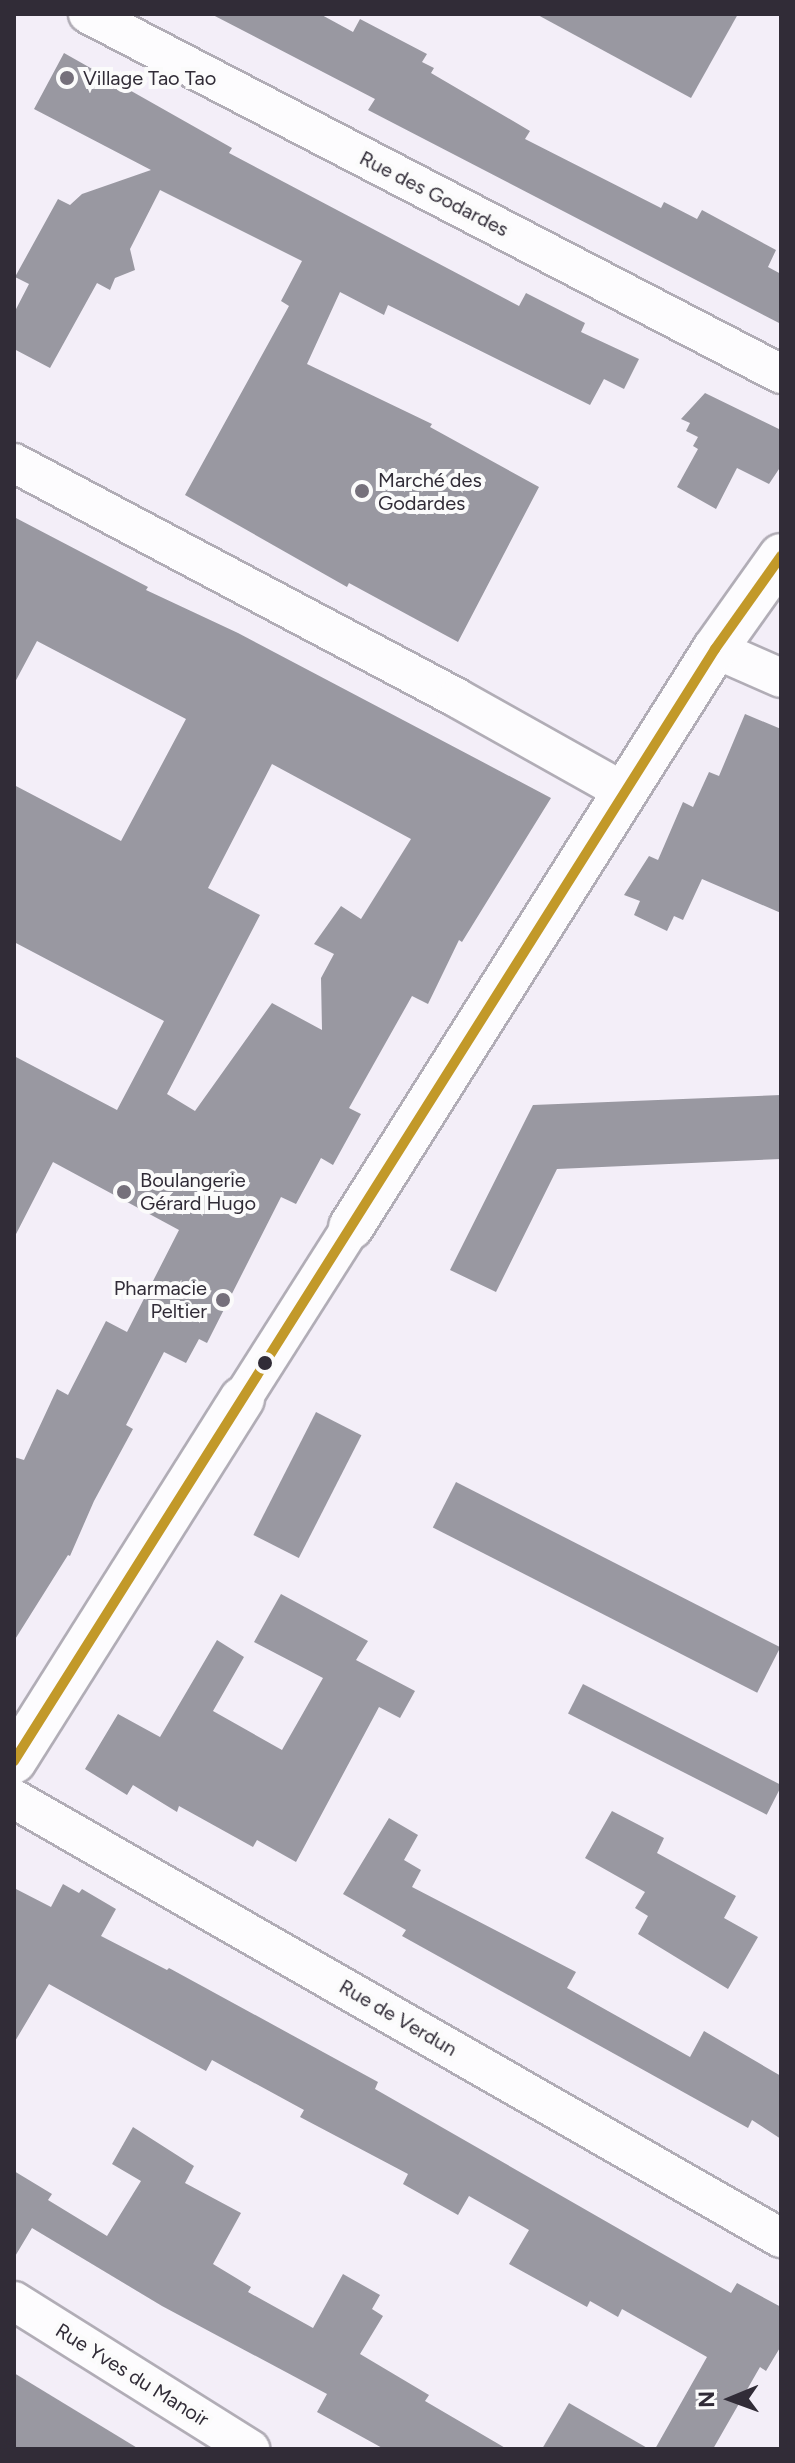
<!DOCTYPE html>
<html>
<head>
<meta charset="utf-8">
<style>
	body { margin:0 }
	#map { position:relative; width:795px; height:2463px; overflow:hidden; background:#f3eef8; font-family:Figtree,sans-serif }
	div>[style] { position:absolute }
	.building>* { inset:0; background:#9998a1; transform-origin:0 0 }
	.roads { filter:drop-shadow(2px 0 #b1adb6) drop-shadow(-2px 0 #b1adb6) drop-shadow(0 2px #b1adb6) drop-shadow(0 -2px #b1adb6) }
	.minor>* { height:38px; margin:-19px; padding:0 19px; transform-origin:19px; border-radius:19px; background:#fdfcfe }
	.tertiary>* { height:44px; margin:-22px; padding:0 22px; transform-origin:22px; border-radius:22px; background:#fdfcfe }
	.bus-1>* { height:10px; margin:-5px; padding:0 5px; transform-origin:5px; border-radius:5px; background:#c29929 }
	.dots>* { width:22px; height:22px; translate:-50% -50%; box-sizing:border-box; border:4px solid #fbfbfb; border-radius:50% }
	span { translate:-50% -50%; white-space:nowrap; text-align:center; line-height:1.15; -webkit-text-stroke:8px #fbfbfb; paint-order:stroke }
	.poi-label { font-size:20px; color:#312c37 }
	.left { translate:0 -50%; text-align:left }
	.right { translate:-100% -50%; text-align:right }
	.street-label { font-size:20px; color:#312c37 }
	.frame { position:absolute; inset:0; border:16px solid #312c37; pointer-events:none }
	.north { position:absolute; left:691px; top:2359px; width:80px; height:80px; -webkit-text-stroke:6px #fbfbfb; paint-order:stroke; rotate:269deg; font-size:22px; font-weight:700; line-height:32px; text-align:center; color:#312c37 }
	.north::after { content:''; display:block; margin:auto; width:28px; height:36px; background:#312c37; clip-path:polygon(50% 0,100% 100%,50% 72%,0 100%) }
</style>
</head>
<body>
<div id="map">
	<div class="building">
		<i style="clip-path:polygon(211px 14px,320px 14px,353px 32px,360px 19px,427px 54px,422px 62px,434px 68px,431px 73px,530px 131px,525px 139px,661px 208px,664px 202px,697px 219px,702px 210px,776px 250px,768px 267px,781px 274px,781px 324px,368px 110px,375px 99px)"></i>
		<i style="clip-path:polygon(536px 14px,738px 14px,691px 98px)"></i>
		<i style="clip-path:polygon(64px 53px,232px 148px,229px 153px,519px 306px,526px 293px,585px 323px,581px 332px,639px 359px,624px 389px,604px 379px,590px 405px,388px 305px,384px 315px,340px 292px,307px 364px,432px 424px,430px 427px,539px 487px,458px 642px,349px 583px,347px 587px,185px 495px,289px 306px,281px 301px,302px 261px,160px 190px,130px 249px,135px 270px,115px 278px,110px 290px,97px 283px,50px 368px,14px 349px,14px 313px,29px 284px,15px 277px,58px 199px,70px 205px,82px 194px,151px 170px,34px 109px)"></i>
		<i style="clip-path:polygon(705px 393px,781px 430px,781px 466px,769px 484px,737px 468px,716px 509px,677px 487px,698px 449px,693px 446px,698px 437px,686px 431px,690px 423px,681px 419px)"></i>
		<i style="clip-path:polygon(evenodd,14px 517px,148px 587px,146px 590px,238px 633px,551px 798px,462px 942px,459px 940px,428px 1004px,412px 996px,349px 1108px,361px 1114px,333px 1165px,321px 1158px,296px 1204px,281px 1197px,207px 1343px,199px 1339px,186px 1363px,164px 1352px,126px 1425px,133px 1429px,94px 1501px,70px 1556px,68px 1555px,14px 1641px,14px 1457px,24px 1460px,57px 1389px,68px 1395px,106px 1321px,127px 1332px,179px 1230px,53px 1162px,14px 1238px,14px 1056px,117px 1110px,164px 1021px,14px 942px,14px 785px,121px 841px,186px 719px,37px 641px,14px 684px,14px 517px,272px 764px,411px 839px,361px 919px,341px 906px,314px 944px,334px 954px,321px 978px,322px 1030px,272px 1003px,195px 1111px,167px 1094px,260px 915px,208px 888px,272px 764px)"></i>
		<i style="clip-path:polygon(745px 714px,781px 729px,781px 913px,702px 879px,683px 920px,674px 916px,667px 931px,634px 915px,640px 901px,624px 895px,649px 856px,658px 860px,683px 802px,693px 807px,709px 772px,719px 776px)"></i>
		<i style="clip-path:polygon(781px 1095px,781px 1159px,557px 1169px,496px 1292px,450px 1270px,533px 1105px)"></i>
		<i style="left:316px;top:1412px;width:51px;height:138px;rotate:27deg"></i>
		<i style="left:456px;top:1482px;width:364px;height:51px;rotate:27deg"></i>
		<i style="clip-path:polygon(281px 1594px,368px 1641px,356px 1660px,415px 1691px,400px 1718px,379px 1707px,296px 1862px,257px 1840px,253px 1847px,179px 1806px,177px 1812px,133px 1785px,127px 1795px,85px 1769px,118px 1714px,160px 1737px,217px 1640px,244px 1657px,213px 1711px,282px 1750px,323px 1678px,254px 1642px)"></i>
		<i style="left:583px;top:1684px;width:223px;height:33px;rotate:27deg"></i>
		<i style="clip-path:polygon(612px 1811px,664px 1838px,657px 1853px,736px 1896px,724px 1918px,758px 1937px,728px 1989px,638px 1934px,648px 1916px,635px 1908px,645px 1892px,585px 1858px)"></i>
		<i style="clip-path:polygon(389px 1818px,418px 1835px,404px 1860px,421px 1870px,412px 1887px,576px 1972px,567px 1988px,690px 2057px,704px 2031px,781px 2076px,781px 2139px,752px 2120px,748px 2128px,402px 1936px,406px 1930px,343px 1894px)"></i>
		<i style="clip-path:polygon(63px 1884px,79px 1893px,82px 1889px,116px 1909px,101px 1936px,167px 1970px,169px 1968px,378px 2082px,375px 2089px,731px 2293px,737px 2283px,781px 2307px,781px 2346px,766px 2371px,760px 2367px,713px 2449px,655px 2449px,707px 2357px,622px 2309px,618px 2317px,590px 2301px,587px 2307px,509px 2264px,529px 2230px,469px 2196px,458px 2215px,403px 2184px,408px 2174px,300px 2117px,304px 2110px,212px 2060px,206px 2071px,49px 1984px,14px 2043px,14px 1888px,51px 1907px)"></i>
		<i style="clip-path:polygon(133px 2127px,194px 2166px,185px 2183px,241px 2213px,213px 2264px,251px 2287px,248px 2292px,313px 2328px,343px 2274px,380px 2295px,372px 2309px,383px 2316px,360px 2354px,429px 2395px,425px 2401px,507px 2449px,384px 2449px,317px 2412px,327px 2394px,162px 2306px,32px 2228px,14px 2258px,14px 2171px,52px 2194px,48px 2200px,107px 2236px,141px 2181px,112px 2164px)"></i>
		<i style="clip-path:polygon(14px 2373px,139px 2449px,14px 2449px)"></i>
		<i style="clip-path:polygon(569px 2403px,649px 2449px,542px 2449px)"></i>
	</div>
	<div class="roads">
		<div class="minor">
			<i style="left:88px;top:14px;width:781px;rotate:27.45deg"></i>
			<i style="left:14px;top:463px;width:501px;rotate:27.94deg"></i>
			<i style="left:457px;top:698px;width:194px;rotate:29.3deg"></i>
			<i style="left:715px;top:649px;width:72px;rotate:23.7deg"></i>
			<i style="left:242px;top:1399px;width:204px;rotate:-57.6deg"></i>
			<i style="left:14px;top:1799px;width:884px;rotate:29.79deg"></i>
			<i style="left:14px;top:2301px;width:279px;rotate:32.1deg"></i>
		</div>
		<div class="tertiary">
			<i style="left:351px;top:1227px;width:683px;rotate:-57.8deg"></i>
			<i style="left:715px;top:649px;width:114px;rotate:-54.6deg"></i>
			<i style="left:14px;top:1761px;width:428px;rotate:-57.8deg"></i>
		</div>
	</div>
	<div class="bus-1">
		<i style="left:14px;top:1761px;width:1315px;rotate:-57.77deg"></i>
		<i style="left:715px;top:649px;width:114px;rotate:-54.6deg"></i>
	</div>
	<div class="dots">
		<i style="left:67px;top:78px;background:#75707b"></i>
		<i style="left:362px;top:491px;background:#75707b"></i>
		<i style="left:124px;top:1192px;background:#75707b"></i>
		<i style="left:223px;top:1300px;background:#75707b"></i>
		<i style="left:265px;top:1363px;background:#312c37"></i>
	</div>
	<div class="poi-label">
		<span class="left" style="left:83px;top:78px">Village Tao Tao</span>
		<span class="left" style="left:378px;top:492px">Marché des<br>Godardes</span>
		<span class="left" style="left:140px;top:1192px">Boulangerie<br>Gérard Hugo</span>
		<span class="right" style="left:207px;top:1300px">Pharmacie<br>Peltier</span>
	</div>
	<div class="street-label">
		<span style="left:434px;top:194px;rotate:27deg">Rue des Godardes</span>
		<span style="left:398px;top:2018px;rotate:30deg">Rue de Verdun</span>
		<span style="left:132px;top:2375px;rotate:32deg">Rue Yves du Manoir</span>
	</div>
	<div class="frame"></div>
	<div class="north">N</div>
</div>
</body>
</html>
